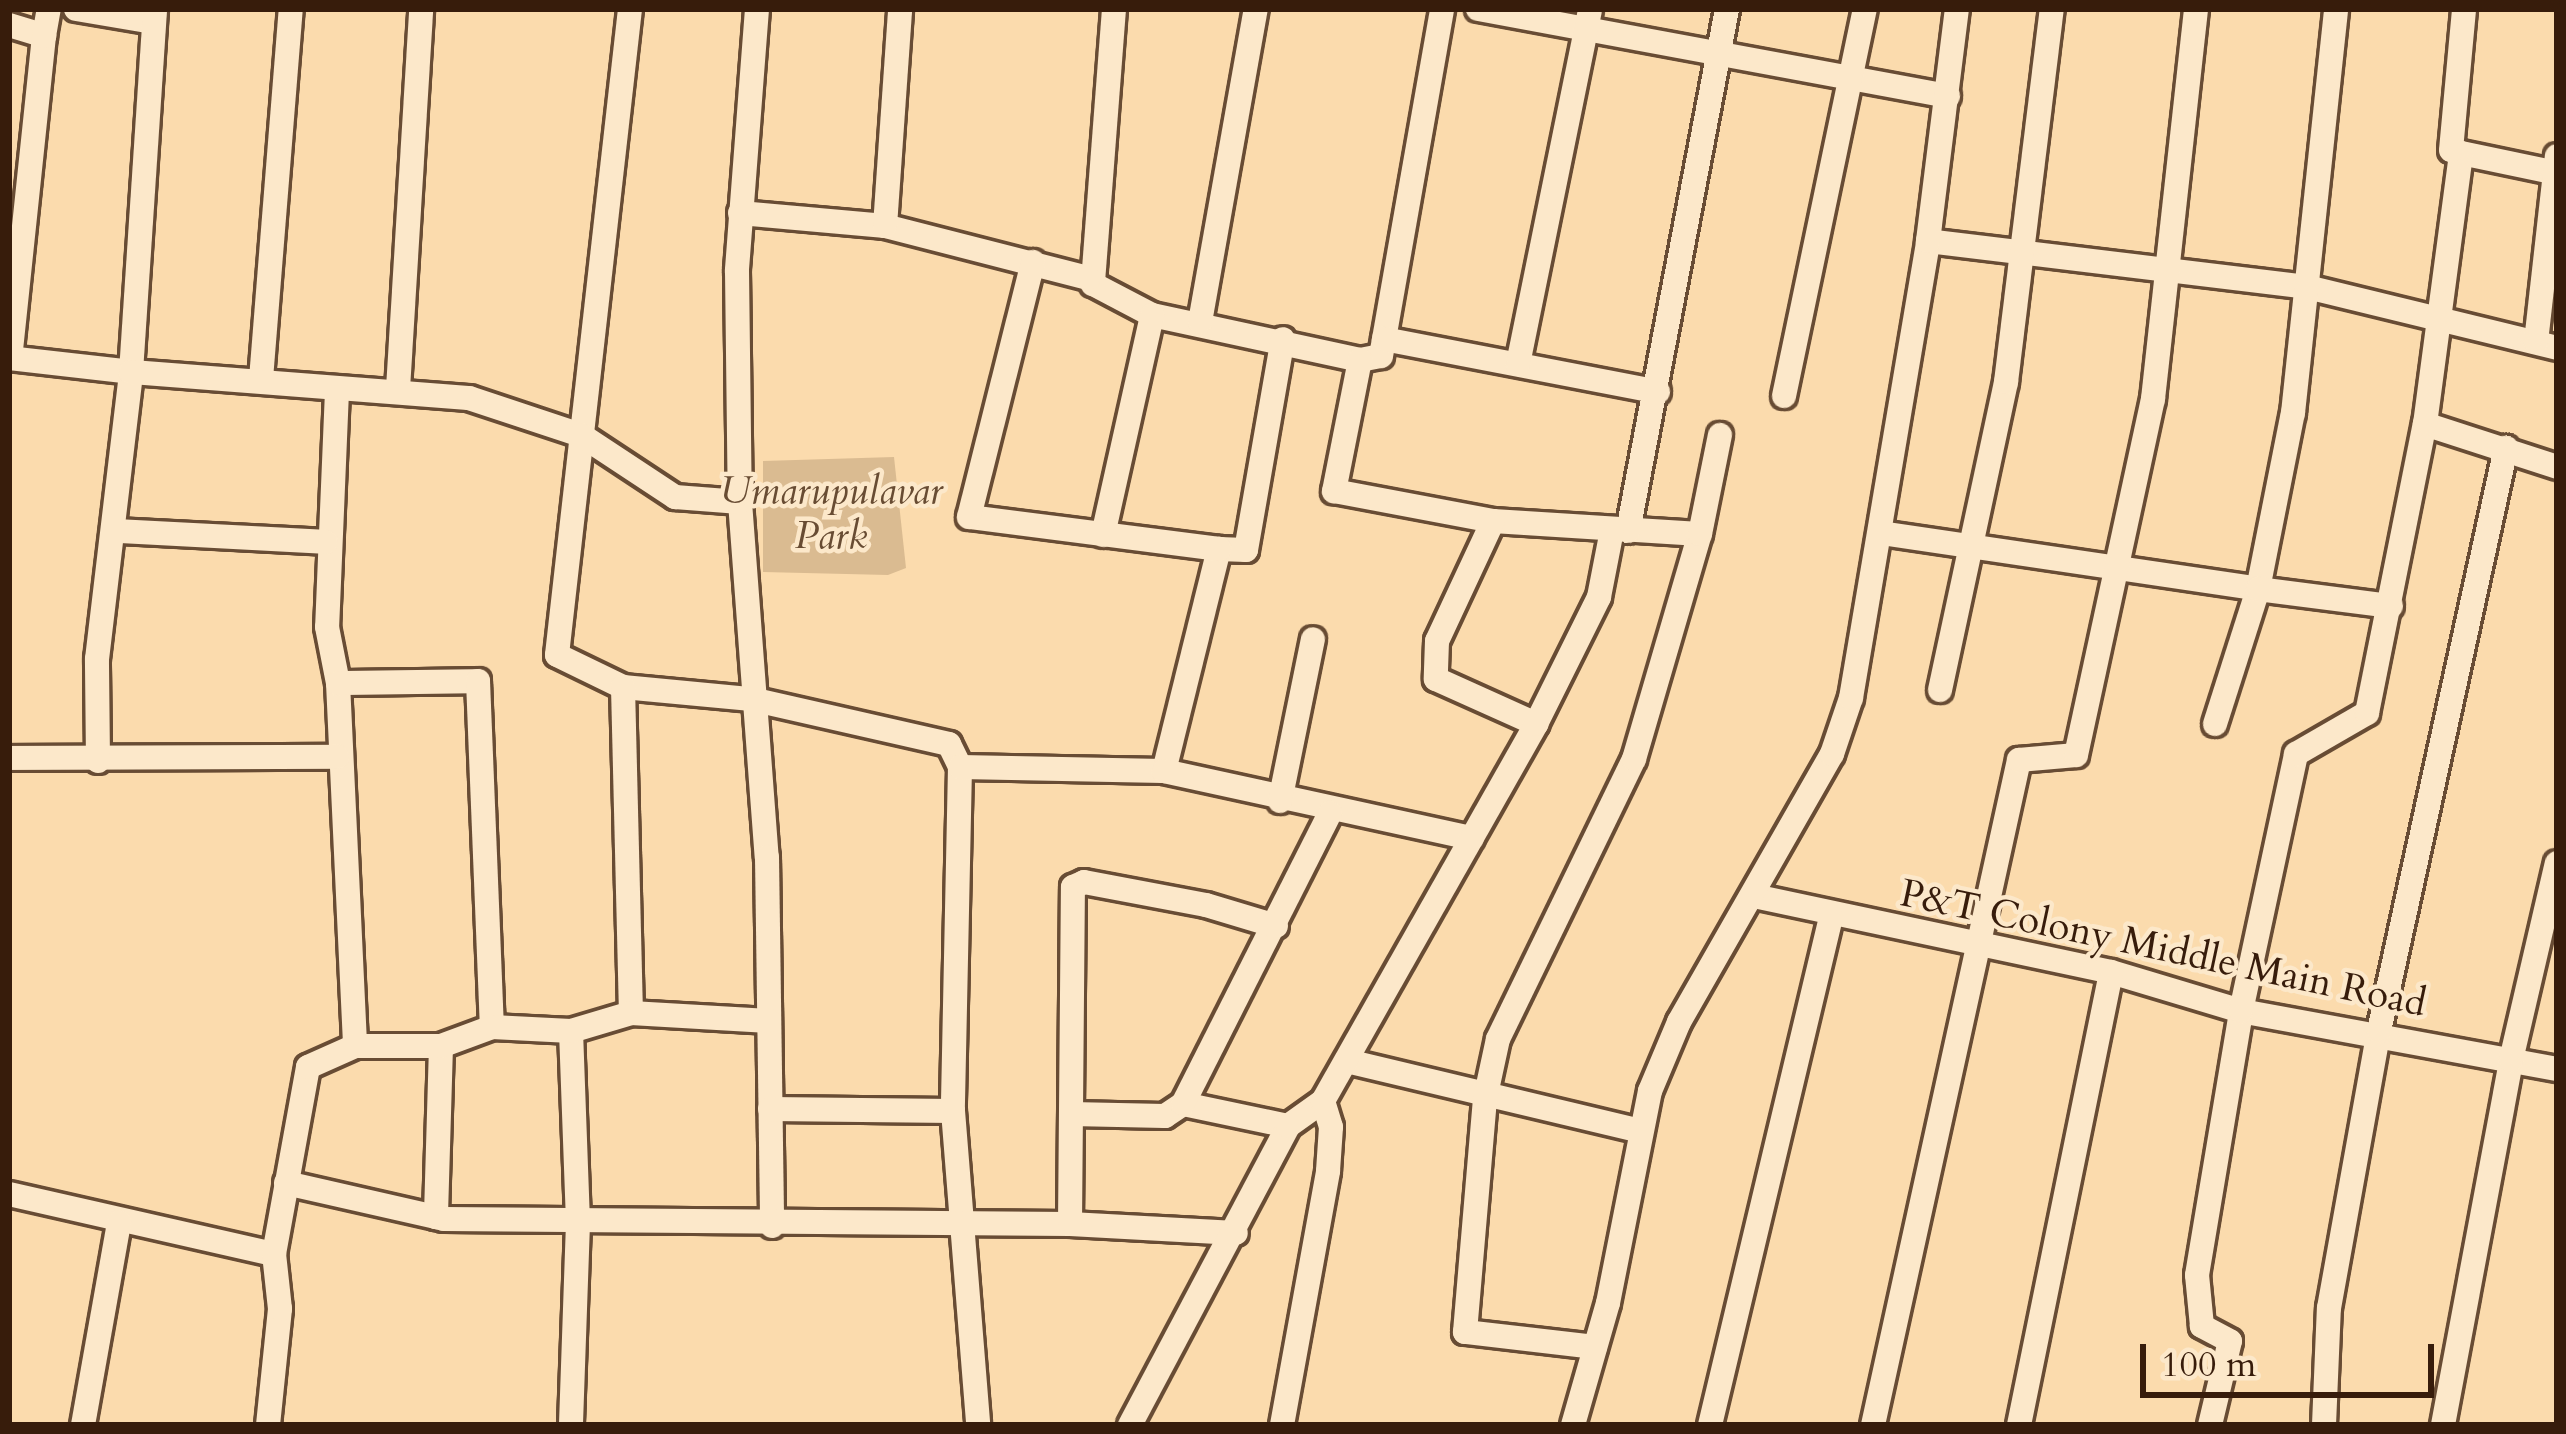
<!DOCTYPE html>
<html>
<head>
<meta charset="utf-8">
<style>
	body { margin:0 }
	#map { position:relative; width:2566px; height:1434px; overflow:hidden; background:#fbdbad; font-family:Cardo,serif }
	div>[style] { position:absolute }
	.green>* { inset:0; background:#dabb91 }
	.roads { filter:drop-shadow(3px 0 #684c34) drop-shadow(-3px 0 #684c34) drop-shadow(0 3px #684c34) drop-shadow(0 -3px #684c34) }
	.minor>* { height:24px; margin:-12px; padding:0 12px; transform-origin:12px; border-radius:12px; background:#fce8ca }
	span { translate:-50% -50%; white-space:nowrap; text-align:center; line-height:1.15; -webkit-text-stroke:9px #fce8ca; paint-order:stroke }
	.park-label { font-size:39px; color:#684c33; font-style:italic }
	.street-label { font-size:39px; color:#371c0b }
	.frame { position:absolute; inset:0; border:12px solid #371c0b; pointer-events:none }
	.scale { position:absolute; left:2140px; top:1344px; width:294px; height:54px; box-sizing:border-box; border:6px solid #371c0b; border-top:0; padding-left:15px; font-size:36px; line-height:42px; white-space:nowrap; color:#371c0b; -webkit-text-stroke:9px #fce8ca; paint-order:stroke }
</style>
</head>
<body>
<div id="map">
	<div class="green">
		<i style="clip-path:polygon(894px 457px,906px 568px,888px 575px,763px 572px,763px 461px)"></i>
	</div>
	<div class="roads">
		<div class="minor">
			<i style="left:76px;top:9px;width:78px;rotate:9.6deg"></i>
			<i style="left:630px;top:9px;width:650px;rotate:96.45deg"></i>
			<i style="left:557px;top:655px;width:73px;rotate:25.9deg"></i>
			<i style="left:623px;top:687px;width:129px;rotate:5.4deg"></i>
			<i style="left:751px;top:699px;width:203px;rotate:12.8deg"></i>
			<i style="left:949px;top:744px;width:25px;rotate:64deg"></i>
			<i style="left:960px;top:767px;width:344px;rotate:91.2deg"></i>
			<i style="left:953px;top:1111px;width:315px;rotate:85.4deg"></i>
			<i style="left:757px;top:9px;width:263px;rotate:94.4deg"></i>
			<i style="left:737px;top:271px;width:231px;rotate:89.3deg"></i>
			<i style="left:740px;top:502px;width:356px;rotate:85.7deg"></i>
			<i style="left:767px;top:857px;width:369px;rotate:89.2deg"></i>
			<i style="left:1114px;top:9px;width:276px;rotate:94.4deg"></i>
			<i style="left:1093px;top:284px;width:67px;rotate:27.7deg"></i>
			<i style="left:1152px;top:315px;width:213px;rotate:12.2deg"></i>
			<i style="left:1360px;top:360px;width:21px;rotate:-11deg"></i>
			<i style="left:1381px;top:356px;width:352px;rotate:-80deg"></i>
			<i style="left:1478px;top:9px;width:478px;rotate:10.5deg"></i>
			<i style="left:9px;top:25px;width:37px;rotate:17deg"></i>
			<i style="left:44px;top:36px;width:324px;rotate:96deg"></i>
			<i style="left:44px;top:36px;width:27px;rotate:-80deg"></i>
			<i style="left:2461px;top:153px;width:98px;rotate:11.8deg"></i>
			<i style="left:740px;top:213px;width:146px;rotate:5.1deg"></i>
			<i style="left:885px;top:226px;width:210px;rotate:14.4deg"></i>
			<i style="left:885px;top:226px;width:218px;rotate:-86deg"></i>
			<i style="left:1928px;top:241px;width:382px;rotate:6.9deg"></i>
			<i style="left:2307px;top:287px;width:257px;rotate:13.7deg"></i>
			<i style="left:1200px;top:322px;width:318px;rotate:-79.9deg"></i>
			<i style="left:1384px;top:339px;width:279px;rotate:10.9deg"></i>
			<i style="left:2536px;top:342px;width:187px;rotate:-83.6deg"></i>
			<i style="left:9px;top:358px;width:123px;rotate:6.5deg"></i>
			<i style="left:131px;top:372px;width:364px;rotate:-86.2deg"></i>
			<i style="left:1360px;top:360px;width:134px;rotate:101.2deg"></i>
			<i style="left:1334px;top:491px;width:162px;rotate:10.7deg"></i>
			<i style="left:1493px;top:521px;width:207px;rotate:3.6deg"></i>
			<i style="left:1518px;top:364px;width:360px;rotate:-78.5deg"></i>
			<i style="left:261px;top:379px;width:371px;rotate:-85.4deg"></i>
			<i style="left:398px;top:389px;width:381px;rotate:-86.5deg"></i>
			<i style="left:337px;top:391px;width:236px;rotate:92.4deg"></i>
			<i style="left:327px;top:627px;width:57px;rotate:78.9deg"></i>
			<i style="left:338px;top:683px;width:363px;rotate:87.3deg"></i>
			<i style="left:1784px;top:396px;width:395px;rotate:-78.2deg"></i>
			<i style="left:2425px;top:424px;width:139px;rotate:18deg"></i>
			<i style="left:1493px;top:521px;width:132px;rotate:115deg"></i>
			<i style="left:1437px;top:641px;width:38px;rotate:92deg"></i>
			<i style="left:1436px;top:679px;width:110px;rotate:24.2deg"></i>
			<i style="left:118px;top:531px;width:208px;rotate:3deg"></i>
			<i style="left:1628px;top:531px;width:531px;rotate:-79.26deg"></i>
			<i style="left:1881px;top:533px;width:381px;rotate:8.4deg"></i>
			<i style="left:2258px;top:589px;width:179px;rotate:-78.8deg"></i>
			<i style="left:2293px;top:413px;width:406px;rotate:-83.9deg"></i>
			<i style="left:1103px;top:535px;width:225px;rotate:-77.4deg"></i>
			<i style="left:1219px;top:549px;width:27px;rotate:2deg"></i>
			<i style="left:1246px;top:550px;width:214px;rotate:-80.1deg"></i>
			<i style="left:338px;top:683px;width:140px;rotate:-0.8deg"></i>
			<i style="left:478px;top:681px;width:346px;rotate:87.7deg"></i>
			<i style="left:623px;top:687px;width:326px;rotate:88.6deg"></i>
			<i style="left:1940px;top:690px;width:315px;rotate:-77.9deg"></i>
			<i style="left:2006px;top:382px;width:376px;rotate:-83deg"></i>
			<i style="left:2215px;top:724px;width:142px;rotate:-72.3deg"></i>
			<i style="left:2258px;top:589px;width:134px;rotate:7.3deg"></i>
			<i style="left:9px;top:758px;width:328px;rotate:-0.2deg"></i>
			<i style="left:98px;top:761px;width:102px;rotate:-90.6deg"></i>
			<i style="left:97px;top:659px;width:289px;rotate:-83.2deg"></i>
			<i style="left:131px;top:372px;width:339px;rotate:4.4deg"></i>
			<i style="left:469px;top:398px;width:118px;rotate:18.3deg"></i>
			<i style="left:581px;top:435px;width:113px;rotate:33.4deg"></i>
			<i style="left:675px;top:497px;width:65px;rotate:4.4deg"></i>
			<i style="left:960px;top:767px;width:204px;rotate:1.1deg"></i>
			<i style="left:1164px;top:771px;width:229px;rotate:-76.1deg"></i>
			<i style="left:1219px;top:549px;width:252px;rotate:-172.7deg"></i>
			<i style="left:969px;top:517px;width:263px;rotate:-75.9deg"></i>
			<i style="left:1164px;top:771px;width:315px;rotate:12.3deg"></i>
			<i style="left:1280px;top:801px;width:165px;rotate:-78.5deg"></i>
			<i style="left:1754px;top:896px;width:365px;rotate:12deg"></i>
			<i style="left:2111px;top:972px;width:136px;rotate:16.7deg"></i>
			<i style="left:2241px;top:1011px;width:321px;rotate:10.4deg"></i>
			<i style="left:571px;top:1031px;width:192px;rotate:87.9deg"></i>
			<i style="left:578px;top:1223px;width:202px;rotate:92deg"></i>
			<i style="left:441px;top:1046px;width:171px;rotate:91.7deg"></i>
			<i style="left:436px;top:1217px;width:8px;rotate:14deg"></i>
			<i style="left:444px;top:1219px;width:626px;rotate:0.46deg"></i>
			<i style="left:1070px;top:1224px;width:166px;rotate:3.1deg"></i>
			<i style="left:1347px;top:1061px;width:297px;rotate:13.4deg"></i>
			<i style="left:770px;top:1109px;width:183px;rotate:0.6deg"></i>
			<i style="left:1071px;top:1114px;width:94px;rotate:1.2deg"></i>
			<i style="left:1165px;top:1116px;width:22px;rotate:-34deg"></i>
			<i style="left:1288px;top:1126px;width:107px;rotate:-168.2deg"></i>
			<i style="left:1183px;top:1104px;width:326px;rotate:-63.2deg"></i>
			<i style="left:286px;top:1183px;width:154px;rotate:12.8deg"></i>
			<i style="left:9px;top:1194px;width:272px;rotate:12.8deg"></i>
			<i style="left:1070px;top:1224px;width:337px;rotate:-89.5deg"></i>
			<i style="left:1073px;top:887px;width:12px;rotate:-24deg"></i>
			<i style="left:1084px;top:882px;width:124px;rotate:10.7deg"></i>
			<i style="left:1206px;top:905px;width:73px;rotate:16.7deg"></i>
			<i style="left:1595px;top:1347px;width:131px;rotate:-173.4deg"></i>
			<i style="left:1465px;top:1332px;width:234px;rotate:-85.1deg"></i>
			<i style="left:1485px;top:1099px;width:61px;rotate:-77.8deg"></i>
			<i style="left:1498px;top:1039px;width:311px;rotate:-64.1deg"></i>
			<i style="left:1634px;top:759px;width:234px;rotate:-73.7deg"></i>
			<i style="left:1700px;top:534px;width:101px;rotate:-78.6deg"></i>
			<i style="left:83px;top:1425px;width:206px;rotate:-79.9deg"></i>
			<i style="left:268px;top:1425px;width:117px;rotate:-84.1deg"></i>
			<i style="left:280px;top:1309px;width:55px;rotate:-96.2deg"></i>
			<i style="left:274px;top:1254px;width:190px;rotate:-79.7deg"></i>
			<i style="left:308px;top:1067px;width:51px;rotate:-24.1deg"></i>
			<i style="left:355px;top:1046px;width:86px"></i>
			<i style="left:441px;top:1046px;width:54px;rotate:-20.4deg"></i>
			<i style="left:492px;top:1027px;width:79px;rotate:2.9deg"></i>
			<i style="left:571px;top:1031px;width:63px;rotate:-16.7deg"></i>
			<i style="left:631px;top:1013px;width:138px;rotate:3.3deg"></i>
			<i style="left:1130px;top:1425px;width:338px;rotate:-62.1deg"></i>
			<i style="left:1288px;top:1126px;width:43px;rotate:-35.5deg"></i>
			<i style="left:1323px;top:1101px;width:433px;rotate:-60.5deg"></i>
			<i style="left:1536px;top:724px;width:142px;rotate:-63.6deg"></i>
			<i style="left:1599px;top:597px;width:68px;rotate:-79deg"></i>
			<i style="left:1282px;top:1425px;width:258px;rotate:-79.7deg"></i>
			<i style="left:1328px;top:1171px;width:44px;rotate:-86.1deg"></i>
			<i style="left:1331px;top:1127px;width:27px;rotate:-107deg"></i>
			<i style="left:1573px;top:1425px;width:127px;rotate:-74deg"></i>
			<i style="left:1608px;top:1303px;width:216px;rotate:-78.8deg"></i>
			<i style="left:1650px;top:1091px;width:75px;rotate:-67.2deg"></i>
			<i style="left:1679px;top:1022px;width:309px;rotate:-60.3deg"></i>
			<i style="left:1832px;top:754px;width:59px;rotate:-71.3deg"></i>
			<i style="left:1851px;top:698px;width:463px;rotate:-80.4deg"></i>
			<i style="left:1928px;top:241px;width:234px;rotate:-82.9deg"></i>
			<i style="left:1710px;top:1425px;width:522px;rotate:-76.6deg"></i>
			<i style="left:1873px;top:1425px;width:681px;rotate:-77.62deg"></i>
			<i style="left:2019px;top:760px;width:57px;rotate:-5deg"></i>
			<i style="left:2076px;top:755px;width:364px;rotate:-77.8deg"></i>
			<i style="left:2153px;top:399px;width:392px;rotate:-83.7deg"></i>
			<i style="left:2019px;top:1425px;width:462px;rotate:-78.5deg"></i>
			<i style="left:2210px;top:1425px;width:86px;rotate:-76.6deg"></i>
			<i style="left:2230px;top:1341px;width:32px;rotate:-152deg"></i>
			<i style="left:2202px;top:1326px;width:51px;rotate:-95.6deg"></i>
			<i style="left:2197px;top:1275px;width:268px;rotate:-80.5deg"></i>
			<i style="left:2241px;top:1011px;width:263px;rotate:-77.9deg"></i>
			<i style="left:2296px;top:754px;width:82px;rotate:-30deg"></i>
			<i style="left:2367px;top:713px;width:295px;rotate:-78.7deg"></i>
			<i style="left:2425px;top:424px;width:273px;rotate:-82.4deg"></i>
			<i style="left:2461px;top:153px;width:10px;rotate:-163deg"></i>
			<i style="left:2451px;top:150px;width:142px;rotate:-84.7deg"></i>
			<i style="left:2324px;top:1425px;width:117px;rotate:-87.6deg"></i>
			<i style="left:2329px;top:1308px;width:281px;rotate:-79.8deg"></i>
			<i style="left:2379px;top:1031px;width:597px;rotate:-77.71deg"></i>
			<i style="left:2443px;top:1425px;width:371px;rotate:-79.4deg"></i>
			<i style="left:2511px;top:1060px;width:202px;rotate:-76.9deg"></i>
		</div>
	</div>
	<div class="park-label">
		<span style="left:831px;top:514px">Umarupulavar<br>Park</span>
	</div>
	<div class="street-label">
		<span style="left:2163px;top:949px;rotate:12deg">P&amp;T Colony Middle Main Road</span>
	</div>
	<div class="frame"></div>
	<div class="scale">100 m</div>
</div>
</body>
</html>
